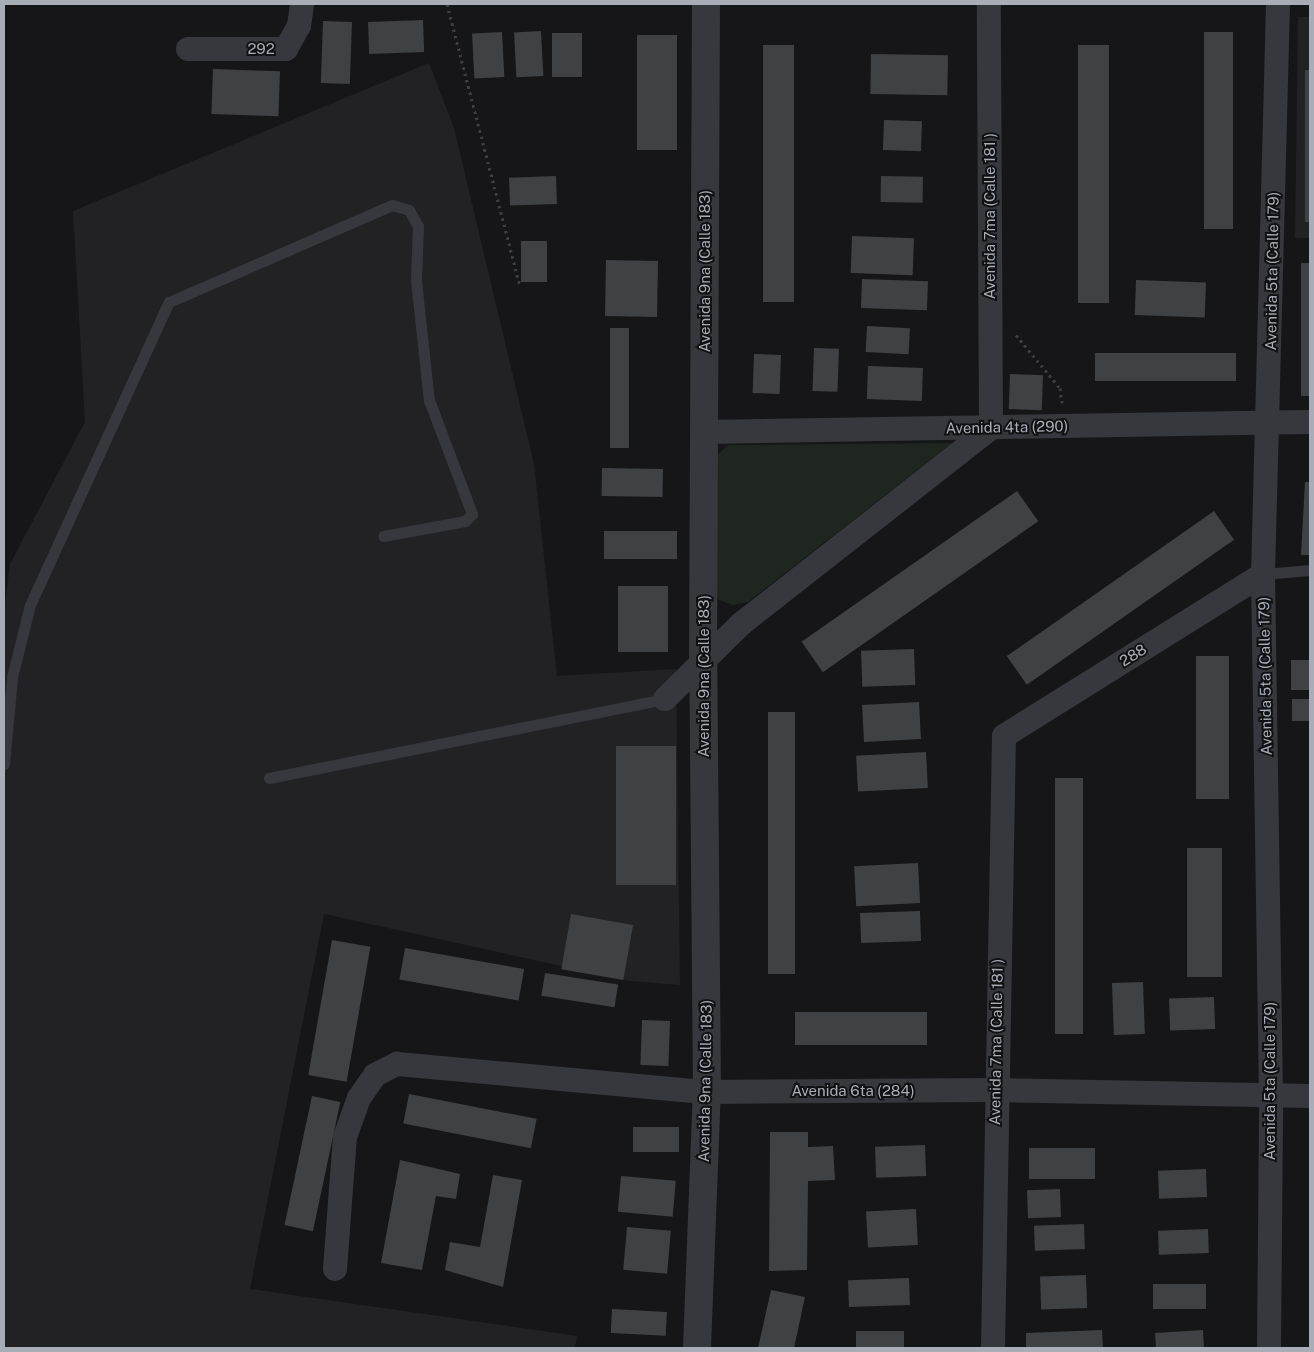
<!DOCTYPE html>
<html>
<head>
<meta charset="utf-8">
<style>
	body { margin:0 }
	#map { position:relative; width:1314px; height:1352px; overflow:hidden; background:#161618; font-family:"Public Sans",sans-serif }
	div>[style] { position:absolute }
	.built>* { inset:0; background:#222225 }
	.green>* { inset:0; background:#1e261f }
	.building>* { inset:0; background:#404145; transform-origin:0 0 }
	.path>* { height:3px; margin-top:-1.5px; transform-origin:0; background:repeating-linear-gradient(90deg,#3d3f44 0 2.5px,transparent 0 6.5px) }
	.service>* { height:11px; margin:-5.5px; padding:0 5.5px; transform-origin:5.5px; border-radius:5.5px; background:#37383d }
	.minor>* { height:24px; margin:-12px; padding:0 12px; transform-origin:12px; border-radius:12px; background:#37383d }
	.tertiary>* { height:28px; margin:-14px; padding:0 14px; transform-origin:14px; border-radius:14px; background:#37383d }
	span { translate:-50% -50%; white-space:nowrap; text-align:center; line-height:1.15; -webkit-text-stroke:4px #111113; paint-order:stroke }
	.street-label { font-size:15px; color:#a8adb8 }
	.frame { position:absolute; inset:0; border:5px solid #a8adb8; pointer-events:none }
</style>
</head>
<body>
<div id="map">
	<div class="built">
		<i style="clip-path:polygon(1298px 17px,1310px 17px,1310px 238px,1295px 238px)"></i>
		<i style="clip-path:polygon(429px 63px,454px 128px,534px 464px,557px 676px,676px 669px,680px 985px,631px 981px,324px 914px,250px 1289px,577px 1336px,575px 1348px,4px 1348px,4px 611px,10px 564px,85px 422px,73px 211px)"></i>
	</div>
	<div class="green">
		<i style="clip-path:polygon(952px 443px,748px 602px,733px 605px,719px 600px,713px 590px,716px 456px,728px 445px)"></i>
	</div>
	<div class="building">
		<i style="left:423px;top:20px;width:32px;height:55px;rotate:88deg"></i>
		<i style="left:323px;top:21px;width:29px;height:62px;rotate:2deg"></i>
		<i style="left:541px;top:31px;width:45px;height:27px;rotate:87deg"></i>
		<i style="left:502px;top:32px;width:45px;height:30px;rotate:87deg"></i>
		<i style="left:1204px;top:32px;width:29px;height:197px"></i>
		<i style="left:582px;top:33px;width:44px;height:30px;rotate:90deg"></i>
		<i style="left:637px;top:35px;width:40px;height:115px"></i>
		<i style="left:763px;top:45px;width:31px;height:257px"></i>
		<i style="left:1109px;top:45px;width:258px;height:31px;rotate:90deg"></i>
		<i style="left:871px;top:54px;width:77px;height:40px;rotate:1deg"></i>
		<i style="left:213px;top:69px;width:67px;height:45px;rotate:2deg"></i>
		<i style="left:1305px;top:70px;width:5px;height:152px"></i>
		<i style="left:884px;top:120px;width:38px;height:30px;rotate:2deg"></i>
		<i style="left:556px;top:176px;width:28px;height:47px;rotate:88deg"></i>
		<i style="left:881px;top:176px;width:42px;height:26px;rotate:1deg"></i>
		<i style="left:852px;top:236px;width:62px;height:37px;rotate:2deg"></i>
		<i style="left:521px;top:241px;width:26px;height:41px"></i>
		<i style="left:606px;top:260px;width:52px;height:56px;rotate:1deg"></i>
		<i style="left:1310px;top:263px;width:133px;height:9px;rotate:90deg"></i>
		<i style="left:862px;top:279px;width:66px;height:29px;rotate:2deg"></i>
		<i style="left:1136px;top:280px;width:70px;height:35px;rotate:2deg"></i>
		<i style="left:867px;top:326px;width:43px;height:26px;rotate:3deg"></i>
		<i style="left:610px;top:328px;width:19px;height:120px"></i>
		<i style="left:814px;top:348px;width:25px;height:43px;rotate:2deg"></i>
		<i style="left:1095px;top:353px;width:141px;height:28px"></i>
		<i style="left:754px;top:354px;width:27px;height:39px;rotate:2deg"></i>
		<i style="left:868px;top:366px;width:55px;height:33px;rotate:2deg"></i>
		<i style="left:1010px;top:374px;width:33px;height:35px;rotate:2deg"></i>
		<i style="left:602px;top:468px;width:61px;height:28px;rotate:1deg"></i>
		<i style="clip-path:polygon(1305px 482px,1310px 482px,1310px 555px,1301px 555px)"></i>
		<i style="left:1017px;top:491px;width:37px;height:263px;rotate:55deg"></i>
		<i style="left:1214px;top:511px;width:35px;height:253px;rotate:55deg"></i>
		<i style="left:604px;top:531px;width:73px;height:28px"></i>
		<i style="left:668px;top:586px;width:66px;height:50px;rotate:90deg"></i>
		<i style="left:914px;top:649px;width:36px;height:53px;rotate:88deg"></i>
		<i style="left:1229px;top:656px;width:143px;height:33px;rotate:90deg"></i>
		<i style="left:1310px;top:660px;width:30px;height:19px;rotate:90deg"></i>
		<i style="left:1292px;top:699px;width:18px;height:22px"></i>
		<i style="left:919px;top:702px;width:37px;height:57px;rotate:87deg"></i>
		<i style="left:768px;top:712px;width:27px;height:262px"></i>
		<i style="left:616px;top:746px;width:60px;height:139px"></i>
		<i style="left:926px;top:752px;width:36px;height:70px;rotate:87deg"></i>
		<i style="left:1055px;top:778px;width:28px;height:256px"></i>
		<i style="left:1187px;top:848px;width:35px;height:129px"></i>
		<i style="left:918px;top:863px;width:40px;height:64px;rotate:87deg"></i>
		<i style="left:920px;top:911px;width:30px;height:60px;rotate:88deg"></i>
		<i style="left:571px;top:914px;width:63px;height:56px;rotate:10deg"></i>
		<i style="left:332px;top:940px;width:39px;height:137px;rotate:10deg"></i>
		<i style="left:405px;top:948px;width:121px;height:32px;rotate:10deg"></i>
		<i style="left:545px;top:973px;width:74px;height:23px;rotate:9deg"></i>
		<i style="left:1143px;top:982px;width:52px;height:31px;rotate:88deg"></i>
		<i style="left:1214px;top:997px;width:32px;height:45px;rotate:88deg"></i>
		<i style="left:927px;top:1012px;width:33px;height:132px;rotate:90deg"></i>
		<i style="left:642px;top:1020px;width:28px;height:45px;rotate:2deg"></i>
		<i style="left:409px;top:1094px;width:130px;height:30px;rotate:11deg"></i>
		<i style="left:312px;top:1096px;width:29px;height:132px;rotate:12deg"></i>
		<i style="left:633px;top:1127px;width:46px;height:25px"></i>
		<i style="clip-path:polygon(770px 1132px,808px 1132px,808px 1147px,833px 1146px,835px 1180px,808px 1181px,807px 1270px,769px 1271px)"></i>
		<i style="left:925px;top:1145px;width:31px;height:50px;rotate:88deg"></i>
		<i style="left:1095px;top:1148px;width:31px;height:66px;rotate:90deg"></i>
		<i style="clip-path:polygon(400px 1160px,460px 1174px,456px 1199px,436px 1196px,422px 1270px,381px 1263px)"></i>
		<i style="left:1206px;top:1169px;width:28px;height:48px;rotate:88deg"></i>
		<i style="clip-path:polygon(493px 1175px,522px 1180px,503px 1287px,445px 1270px,450px 1242px,480px 1247px)"></i>
		<i style="left:621px;top:1176px;width:55px;height:36px;rotate:5deg"></i>
		<i style="left:1060px;top:1189px;width:28px;height:33px;rotate:88deg"></i>
		<i style="left:916px;top:1209px;width:36px;height:50px;rotate:87deg"></i>
		<i style="left:1084px;top:1224px;width:25px;height:50px;rotate:88deg"></i>
		<i style="left:627px;top:1227px;width:44px;height:43px;rotate:5deg"></i>
		<i style="left:1208px;top:1229px;width:24px;height:50px;rotate:88deg"></i>
		<i style="left:1086px;top:1275px;width:33px;height:46px;rotate:88deg"></i>
		<i style="left:909px;top:1278px;width:27px;height:61px;rotate:88deg"></i>
		<i style="left:1206px;top:1284px;width:25px;height:53px;rotate:90deg"></i>
		<i style="clip-path:polygon(771px 1290px,805px 1297px,794px 1348px,758px 1348px)"></i>
		<i style="left:612px;top:1309px;width:55px;height:24px;rotate:3deg"></i>
		<i style="clip-path:polygon(1102px 1330px,1103px 1348px,1026px 1348px,1026px 1333px)"></i>
		<i style="clip-path:polygon(1203px 1330px,1204px 1348px,1156px 1348px,1155px 1333px)"></i>
		<i style="left:904px;top:1331px;width:17px;height:48px;rotate:90deg"></i>
	</div>
	<div class="path">
		<i style="left:447px;top:4px;width:291px;rotate:75.5deg"></i>
		<i style="left:1016px;top:335px;width:69px;rotate:50.3deg"></i>
		<i style="left:1060px;top:388px;width:15px;rotate:82deg"></i>
	</div>
	<div class="service">
		<i style="left:1263px;top:574px;width:47px;rotate:-4.9deg"></i>
		<i style="left:4px;top:764px;width:87px;rotate:-84.7deg"></i>
		<i style="left:12px;top:677px;width:74px;rotate:-76deg"></i>
		<i style="left:30px;top:605px;width:333px;rotate:-65.4deg"></i>
		<i style="left:169px;top:302px;width:243px;rotate:-23.5deg"></i>
		<i style="left:392px;top:205px;width:18px;rotate:16deg"></i>
		<i style="left:409px;top:210px;width:18px;rotate:61deg"></i>
		<i style="left:418px;top:226px;width:55px;rotate:92.1deg"></i>
		<i style="left:416px;top:281px;width:120px;rotate:83.8deg"></i>
		<i style="left:429px;top:400px;width:122px;rotate:69.3deg"></i>
		<i style="left:472px;top:514px;width:10px;rotate:135deg"></i>
		<i style="left:465px;top:521px;width:83px;rotate:169.6deg"></i>
		<i style="left:269px;top:778px;width:404px;rotate:-11.3deg"></i>
	</div>
	<div class="minor">
		<i style="left:188px;top:49px;width:98px"></i>
		<i style="left:286px;top:49px;width:26px;rotate:-61deg"></i>
		<i style="left:299px;top:26px;width:22px;rotate:-82deg"></i>
		<i style="left:704px;top:432px;width:606px;rotate:-0.95deg"></i>
		<i style="left:665px;top:699px;width:107px;rotate:-44.6deg"></i>
		<i style="left:741px;top:624px;width:318px;rotate:-38.1deg"></i>
		<i style="left:991px;top:428px;width:424px;rotate:-90.3deg"></i>
		<i style="left:335px;top:1269px;width:132px;rotate:-85.7deg"></i>
		<i style="left:345px;top:1137px;width:41px;rotate:-70.3deg"></i>
		<i style="left:359px;top:1098px;width:28px;rotate:-55deg"></i>
		<i style="left:375px;top:1075px;width:25px;rotate:-27deg"></i>
		<i style="left:397px;top:1064px;width:311px;rotate:5.2deg"></i>
		<i style="left:707px;top:1092px;width:287px;rotate:-0.4deg"></i>
		<i style="left:994px;top:1090px;width:316px;rotate:1.1deg"></i>
		<i style="left:993px;top:1348px;width:612px;rotate:-88.97deg"></i>
		<i style="left:1004px;top:736px;width:305px;rotate:-32deg"></i>
		<i style="left:1269px;top:1348px;width:252px;rotate:-89.5deg"></i>
		<i style="left:1271px;top:1096px;width:522px;rotate:-90.88deg"></i>
		<i style="left:1263px;top:574px;width:570px;rotate:-88.49deg"></i>
	</div>
	<div class="tertiary">
		<i style="left:697px;top:1348px;width:256px;rotate:-87.8deg"></i>
		<i style="left:707px;top:1092px;width:431px;rotate:-90.5deg"></i>
		<i style="left:703px;top:661px;width:657px;rotate:-89.74deg"></i>
	</div>
	<div class="street-label">
		<span style="left:261px;top:49px">292</span>
		<span style="left:990px;top:216px;rotate:-90deg">Avenida 7ma (Calle 181 )</span>
		<span style="left:705px;top:271px;rotate:-90deg">Avenida 9na (Calle 183)</span>
		<span style="left:1272px;top:271px;rotate:-89deg">Avenida 5ta (Calle 179)</span>
		<span style="left:1007px;top:427px;rotate:-1deg">Avenida 4ta (290)</span>
		<span style="left:1133px;top:655px;rotate:-32deg">288</span>
		<span style="left:704px;top:676px;rotate:-90deg">Avenida 9na (Calle 183)</span>
		<span style="left:1265px;top:676px;rotate:-91deg">Avenida 5ta (Calle 179)</span>
		<span style="left:996px;top:1042px;rotate:-89deg">Avenida 7ma (Calle 181 )</span>
		<span style="left:705px;top:1081px;rotate:-89deg">Avenida 9na (Calle 183)</span>
		<span style="left:1270px;top:1081px;rotate:-90deg">Avenida 5ta (Calle 179)</span>
		<span style="left:853px;top:1091px">Avenida 6ta (284)</span>
	</div>
	<div class="frame"></div>
</div>
</body>
</html>
